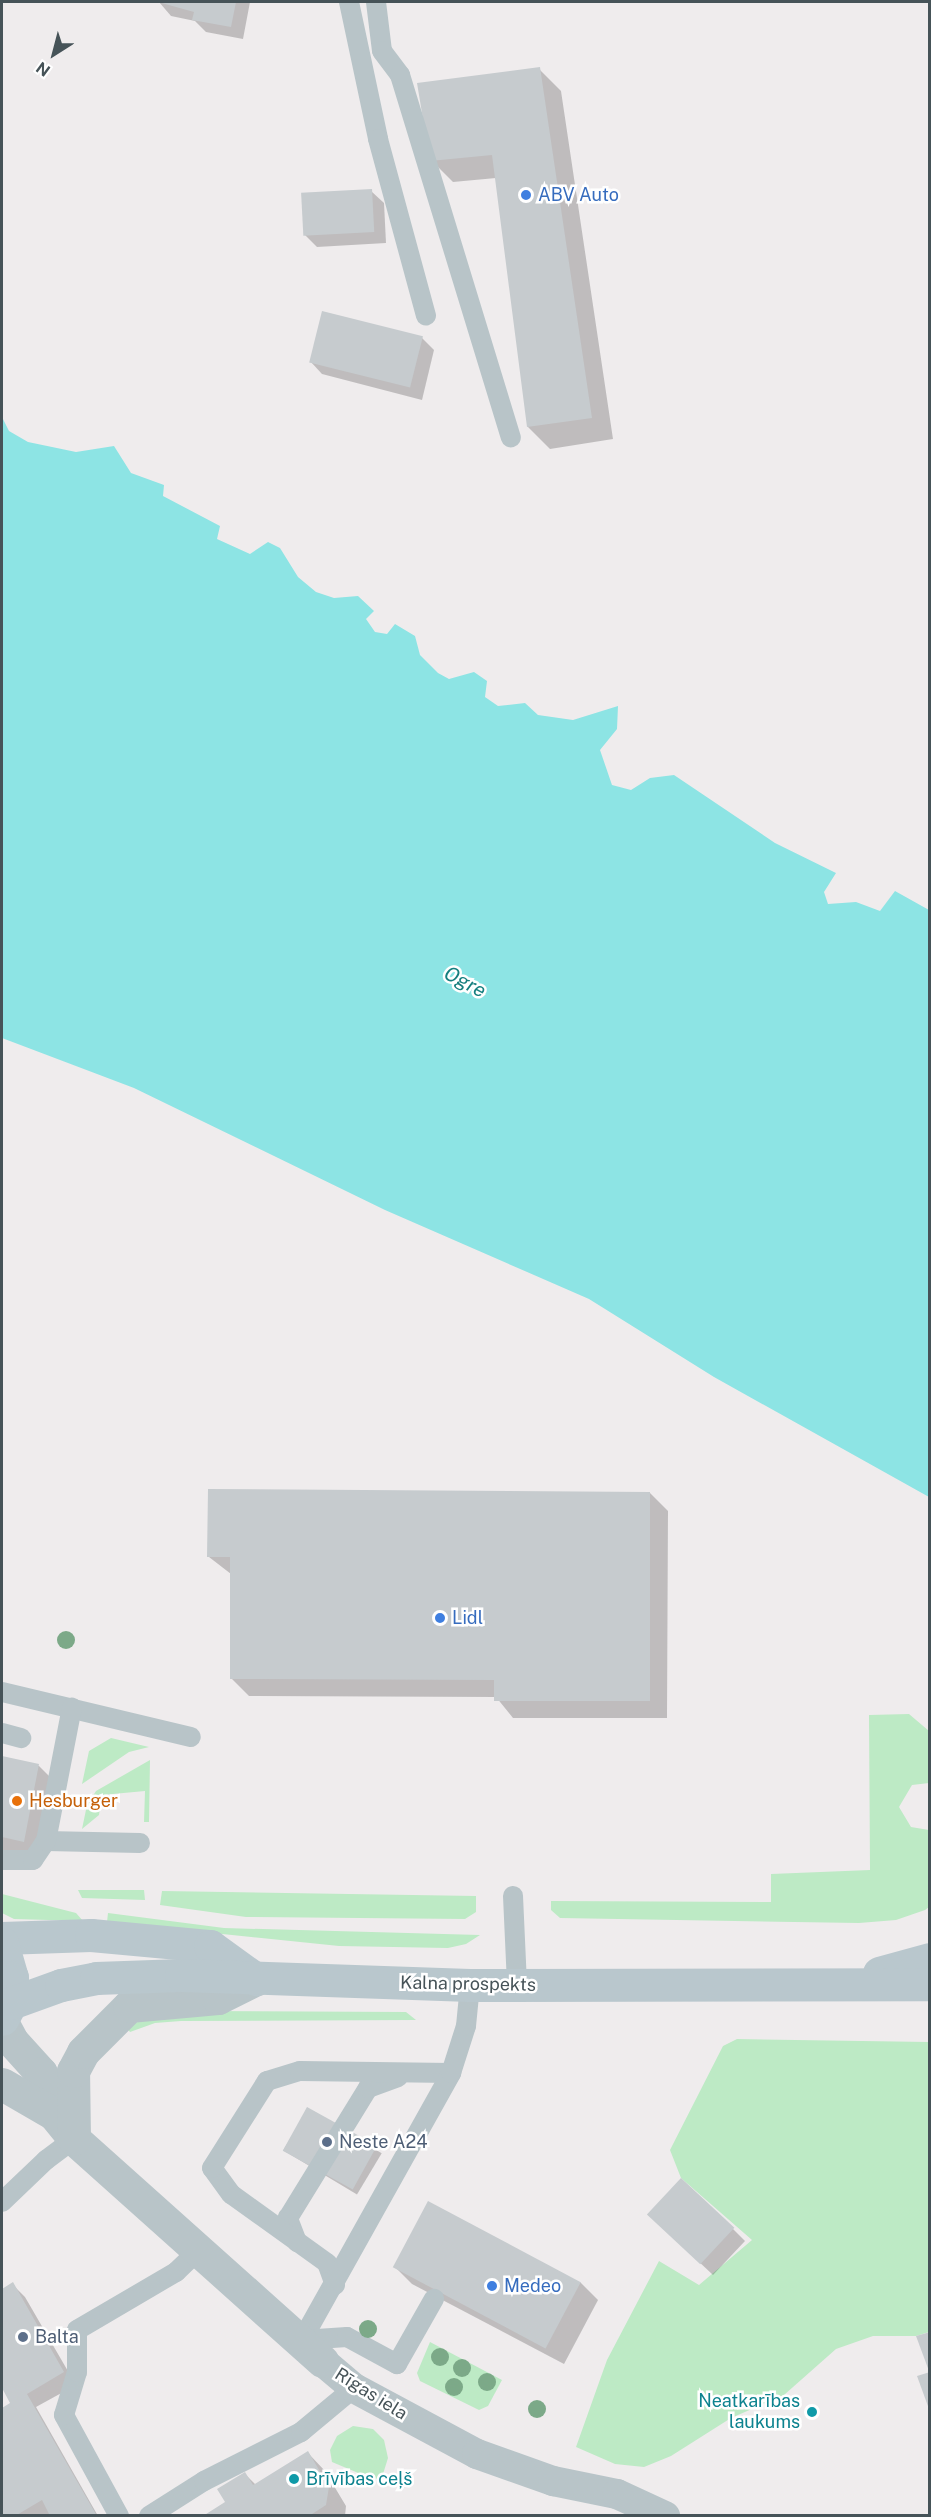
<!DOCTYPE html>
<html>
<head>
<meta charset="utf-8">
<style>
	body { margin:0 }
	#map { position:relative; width:931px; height:2517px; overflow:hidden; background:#efeced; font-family:"Public Sans",sans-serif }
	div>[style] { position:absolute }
	.green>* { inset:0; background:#bdeac5 }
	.water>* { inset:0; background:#8de4e4 }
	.shadow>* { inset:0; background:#0003; transform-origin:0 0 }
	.building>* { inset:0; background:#c6cbce; transform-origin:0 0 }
	.service>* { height:20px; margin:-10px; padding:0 10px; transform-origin:10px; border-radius:10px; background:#b8c4c8 }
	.pedestrian>* { height:30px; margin:-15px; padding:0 15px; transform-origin:15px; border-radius:15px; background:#b8c4c8 }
	.tertiary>* { height:33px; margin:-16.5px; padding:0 16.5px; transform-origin:16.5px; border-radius:16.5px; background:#b8c4c8 }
	.secondary>* { height:33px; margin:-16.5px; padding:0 16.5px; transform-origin:16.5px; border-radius:16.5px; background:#b9c7cd }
	.trees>* { width:18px; height:18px; margin:-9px; border-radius:50%; background:#7ca988 }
	.dots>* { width:16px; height:16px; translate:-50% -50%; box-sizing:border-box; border:3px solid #fff; border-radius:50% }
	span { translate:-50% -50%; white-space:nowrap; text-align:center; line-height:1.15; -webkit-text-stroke:5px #fff; paint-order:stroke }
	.shop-label { font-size:18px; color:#366cbe }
	.left { translate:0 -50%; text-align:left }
	.food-label { font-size:18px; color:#c56008 }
	.street-label { font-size:18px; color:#465358 }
	.service-label { font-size:18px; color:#4e5e75 }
	.culture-label { font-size:18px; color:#0d838f }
	.right { translate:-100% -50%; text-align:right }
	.water-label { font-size:20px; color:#167f7f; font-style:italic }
	.frame { position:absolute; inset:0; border:3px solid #465358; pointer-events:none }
	.north { position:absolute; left:24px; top:24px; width:60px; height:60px; -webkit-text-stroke:4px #fff; paint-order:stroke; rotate:216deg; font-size:16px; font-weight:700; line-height:24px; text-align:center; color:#465358 }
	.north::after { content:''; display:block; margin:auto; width:21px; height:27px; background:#465358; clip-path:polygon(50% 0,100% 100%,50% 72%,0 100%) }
</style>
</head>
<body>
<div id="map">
	<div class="green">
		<i style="clip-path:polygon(909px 1714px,929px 1731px,929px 1783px,912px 1785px,899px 1807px,911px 1827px,929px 1830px,929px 1907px,925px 1910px,896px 1920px,859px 1923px,560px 1918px,551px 1910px,551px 1901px,771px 1902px,771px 1874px,870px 1870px,869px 1715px)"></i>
		<i style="clip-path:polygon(111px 1738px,149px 1747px,129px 1752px,82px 1784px,89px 1751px)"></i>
		<i style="clip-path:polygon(150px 1760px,149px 1822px,144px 1822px,145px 1791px,102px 1795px,99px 1815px,82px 1829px,87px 1805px,96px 1791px)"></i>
		<i style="clip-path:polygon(78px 1890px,144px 1890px,145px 1900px,82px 1898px)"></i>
		<i style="clip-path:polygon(162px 1891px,476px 1896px,476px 1912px,465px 1919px,246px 1917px,160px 1905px)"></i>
		<i style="clip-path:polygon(2px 1894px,76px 1913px,83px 1921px,14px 1919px,2px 1913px)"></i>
		<i style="clip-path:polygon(108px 1913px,224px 1928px,480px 1935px,466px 1944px,448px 1948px,339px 1946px,107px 1922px)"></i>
		<i style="clip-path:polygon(191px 2011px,406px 2012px,416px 2020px,181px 2021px,155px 2023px,130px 2032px,124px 2025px)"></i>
		<i style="clip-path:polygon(737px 2039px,929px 2042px,929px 2332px,916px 2336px,873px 2336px,836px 2349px,784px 2395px,731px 2418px,671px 2456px,644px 2467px,615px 2464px,576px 2447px,607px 2360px,659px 2261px,699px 2285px,752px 2240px,681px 2178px,670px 2150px,723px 2046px)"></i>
		<i style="clip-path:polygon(430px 2342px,502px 2380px,488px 2406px,479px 2410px,420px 2381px,417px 2373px)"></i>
		<i style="clip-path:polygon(353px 2426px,373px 2429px,384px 2440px,388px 2458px,383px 2474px,375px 2480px,332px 2462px,330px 2450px,337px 2436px)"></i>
	</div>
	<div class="water">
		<i style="clip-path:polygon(2px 417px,9px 431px,28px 442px,76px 452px,114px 446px,131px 473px,164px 485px,163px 496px,220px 526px,217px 539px,250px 554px,268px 542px,280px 548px,298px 577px,316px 592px,334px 598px,358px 596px,374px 611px,366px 619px,375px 632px,387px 634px,395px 624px,415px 636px,420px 655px,438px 673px,449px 679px,474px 672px,487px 681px,485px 697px,498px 706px,525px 703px,538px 715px,573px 720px,618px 706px,617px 729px,600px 750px,612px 785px,631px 790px,650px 778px,674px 775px,775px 843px,836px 873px,824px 892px,828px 904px,856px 902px,880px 911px,895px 891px,929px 910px,929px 1497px,714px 1377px,589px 1299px,385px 1210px,134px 1088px,2px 1038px)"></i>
	</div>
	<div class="shadow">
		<i style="clip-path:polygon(159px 2px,250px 2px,243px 39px,206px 32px,195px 21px,171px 16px)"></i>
		<i style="clip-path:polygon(539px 69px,561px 91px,613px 439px,550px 449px,528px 427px,496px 178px,453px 182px,431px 160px)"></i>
		<i style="clip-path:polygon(371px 191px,384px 203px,386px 243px,317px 247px,305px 235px)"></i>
		<i style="clip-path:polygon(422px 338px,434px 350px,422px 400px,322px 374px,310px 361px)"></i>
		<i style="clip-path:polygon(650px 1493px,668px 1511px,667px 1718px,513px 1718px,496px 1697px,249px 1696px,231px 1678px,231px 1574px,209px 1557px)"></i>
		<i style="clip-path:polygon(2px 1758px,39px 1766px,56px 1783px,42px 1858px,2px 1850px)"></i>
		<i style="left:308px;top:2109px;width:86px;height:48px;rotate:31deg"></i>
		<i style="clip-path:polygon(661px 2226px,733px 2229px,745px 2241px,713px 2275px)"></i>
		<i style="clip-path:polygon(395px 2267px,580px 2282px,598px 2300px,564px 2364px,412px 2284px)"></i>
		<i style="clip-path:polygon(12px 2284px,25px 2297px,76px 2385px,36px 2407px,98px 2516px,2px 2516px,2px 2410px,12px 2404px,2px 2385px,2px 2291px)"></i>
		<i style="clip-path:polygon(308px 2453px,325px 2471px,346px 2506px,345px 2516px,206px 2516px,227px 2503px,245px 2474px,256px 2485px)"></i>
	</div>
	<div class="building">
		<i style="clip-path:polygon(158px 2px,236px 2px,231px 27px,192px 20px,194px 12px)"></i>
		<i style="clip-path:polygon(540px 67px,592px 418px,527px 427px,492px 155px,430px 161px,417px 83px)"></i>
		<i style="left:372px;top:189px;width:43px;height:71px;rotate:87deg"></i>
		<i style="left:322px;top:311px;width:104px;height:53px;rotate:14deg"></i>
		<i style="clip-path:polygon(208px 1489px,650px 1492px,650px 1701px,494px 1701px,494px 1680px,230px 1679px,230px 1557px,207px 1557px)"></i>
		<i style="clip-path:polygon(2px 1756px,39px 1764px,24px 1842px,2px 1837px)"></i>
		<i style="left:307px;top:2107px;width:80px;height:50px;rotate:29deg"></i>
		<i style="left:681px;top:2178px;width:73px;height:50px;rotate:43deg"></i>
		<i style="left:428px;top:2201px;width:173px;height:75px;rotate:28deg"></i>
		<i style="clip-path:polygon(13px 2282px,64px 2372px,27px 2394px,97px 2516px,50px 2516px,42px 2500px,15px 2516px,2px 2516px,2px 2408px,10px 2403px,2px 2388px,2px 2289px)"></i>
		<i style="clip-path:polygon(930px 2332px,930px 2371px,929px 2371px,916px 2336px)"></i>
		<i style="clip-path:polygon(930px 2372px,930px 2409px,929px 2409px,917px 2376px)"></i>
		<i style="clip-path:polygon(308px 2451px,329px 2487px,326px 2505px,309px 2516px,203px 2516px,225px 2502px,217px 2489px,245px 2472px,253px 2485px)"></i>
	</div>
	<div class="service">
		<i style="left:349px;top:2px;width:140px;rotate:78deg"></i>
		<i style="left:378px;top:139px;width:183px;rotate:74.8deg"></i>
		<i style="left:376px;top:2px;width:49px;rotate:83deg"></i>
		<i style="left:382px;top:51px;width:30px;rotate:53deg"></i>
		<i style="left:400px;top:75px;width:379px;rotate:73deg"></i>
		<i style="left:2px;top:1692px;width:194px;rotate:13.4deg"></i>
		<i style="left:2px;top:1733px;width:20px;rotate:15deg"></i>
		<i style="left:46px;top:1841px;width:94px;rotate:1.2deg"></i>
		<i style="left:2px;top:1860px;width:31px"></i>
		<i style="left:33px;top:1860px;width:23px;rotate:-56deg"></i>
		<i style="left:46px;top:1841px;width:136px;rotate:-79deg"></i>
		<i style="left:513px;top:1896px;width:89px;rotate:87.4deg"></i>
		<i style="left:2px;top:2202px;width:61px;rotate:-43.7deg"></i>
		<i style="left:46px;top:2160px;width:35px;rotate:-37deg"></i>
		<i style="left:297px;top:2242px;width:26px;rotate:-111deg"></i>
		<i style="left:288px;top:2218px;width:153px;rotate:-58.4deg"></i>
		<i style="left:368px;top:2088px;width:32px;rotate:-20deg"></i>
		<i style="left:335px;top:2285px;width:23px;rotate:-110deg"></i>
		<i style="left:327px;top:2263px;width:118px;rotate:-144.3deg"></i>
		<i style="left:231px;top:2194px;width:32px;rotate:-126deg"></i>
		<i style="left:212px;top:2168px;width:103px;rotate:-57.7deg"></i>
		<i style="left:267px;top:2081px;width:34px;rotate:-17deg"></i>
		<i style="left:300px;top:2071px;width:151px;rotate:0.8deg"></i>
		<i style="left:302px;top:2340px;width:306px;rotate:-60.8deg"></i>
		<i style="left:451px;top:2073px;width:49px;rotate:-72.3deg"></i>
		<i style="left:466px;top:2026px;width:41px;rotate:-84.4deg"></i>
		<i style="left:302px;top:2340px;width:45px;rotate:-3.8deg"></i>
		<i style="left:347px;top:2337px;width:57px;rotate:28.4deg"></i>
		<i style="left:397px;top:2364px;width:75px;rotate:-60.4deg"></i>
		<i style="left:119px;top:2516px;width:115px;rotate:-118.6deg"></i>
		<i style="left:64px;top:2415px;width:45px;rotate:-73.2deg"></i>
		<i style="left:77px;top:2372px;width:42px;rotate:-90deg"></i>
		<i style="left:77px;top:2330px;width:115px;rotate:-30.4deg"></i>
		<i style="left:176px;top:2272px;width:29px;rotate:-44deg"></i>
		<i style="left:149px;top:2516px;width:65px;rotate:-32.5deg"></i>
		<i style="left:204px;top:2481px;width:109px;rotate:-26.8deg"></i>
		<i style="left:301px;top:2432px;width:69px;rotate:-39.7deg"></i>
	</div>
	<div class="pedestrian">
		<i style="left:322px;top:2361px;width:42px;rotate:40.2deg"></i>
		<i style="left:354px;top:2388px;width:140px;rotate:28.2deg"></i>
		<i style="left:477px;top:2454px;width:81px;rotate:19.6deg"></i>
		<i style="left:553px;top:2481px;width:65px;rotate:11.5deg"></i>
		<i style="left:617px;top:2494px;width:53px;rotate:24.6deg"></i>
	</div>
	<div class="tertiary">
		<i style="left:2px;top:2022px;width:21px;rotate:62deg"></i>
		<i style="left:12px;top:2041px;width:43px;rotate:47.8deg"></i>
		<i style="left:41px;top:2073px;width:43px;rotate:72.4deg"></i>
		<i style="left:54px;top:2114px;width:32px;rotate:51deg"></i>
		<i style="left:74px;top:2139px;width:333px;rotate:41.8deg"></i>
		<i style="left:2px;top:2084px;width:60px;rotate:30deg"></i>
		<i style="left:74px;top:2139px;width:68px;rotate:-90.8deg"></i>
		<i style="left:73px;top:2071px;width:21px;rotate:-62deg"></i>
		<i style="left:83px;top:2052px;width:65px;rotate:-45deg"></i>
		<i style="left:129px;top:2006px;width:89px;rotate:-5.1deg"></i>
		<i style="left:218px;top:1998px;width:42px;rotate:-26.6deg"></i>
	</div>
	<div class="secondary">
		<i style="left:2px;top:1938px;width:89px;rotate:-1.9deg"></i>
		<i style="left:91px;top:1935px;width:120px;rotate:5.3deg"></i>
		<i style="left:210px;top:1946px;width:57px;rotate:35.7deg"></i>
		<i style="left:2px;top:1943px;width:35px;rotate:74deg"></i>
		<i style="left:12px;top:1977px;width:26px;rotate:92deg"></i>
		<i style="left:11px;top:2003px;width:18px;rotate:119deg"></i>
		<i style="left:879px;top:1973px;width:53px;rotate:-15.4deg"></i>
		<i style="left:11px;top:2003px;width:53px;rotate:-19.8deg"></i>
		<i style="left:61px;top:1985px;width:36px;rotate:-11deg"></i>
		<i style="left:96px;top:1978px;width:85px;rotate:-2deg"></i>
		<i style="left:181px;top:1975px;width:289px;rotate:2deg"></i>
		<i style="left:470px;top:1985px;width:460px;rotate:-0.1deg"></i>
	</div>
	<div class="trees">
		<i style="left:66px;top:1640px"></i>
		<i style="left:368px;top:2329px"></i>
		<i style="left:440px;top:2357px"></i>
		<i style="left:462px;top:2368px"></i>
		<i style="left:487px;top:2382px"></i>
		<i style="left:454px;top:2387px"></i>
		<i style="left:537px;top:2409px"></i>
	</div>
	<div class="dots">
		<i style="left:526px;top:195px;background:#3f7fe0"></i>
		<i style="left:440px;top:1618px;background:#3f7fe0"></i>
		<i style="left:17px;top:1801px;background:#e8710a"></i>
		<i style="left:327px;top:2142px;background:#5c6f8a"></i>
		<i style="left:492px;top:2286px;background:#3f7fe0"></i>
		<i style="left:23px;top:2337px;background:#5c6f8a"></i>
		<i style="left:812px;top:2412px;background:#0f9aa8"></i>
		<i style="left:294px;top:2479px;background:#0f9aa8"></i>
	</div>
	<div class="shop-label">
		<span class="left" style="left:538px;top:195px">ABV Auto</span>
		<span class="left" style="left:452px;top:1618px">Lidl</span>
		<span class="left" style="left:504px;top:2286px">Medeo</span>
	</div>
	<div class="food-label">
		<span class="left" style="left:29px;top:1801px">Hesburger</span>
	</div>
	<div class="street-label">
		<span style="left:468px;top:1984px;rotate:1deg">Kalna prospekts</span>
		<span style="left:371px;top:2394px;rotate:32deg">Rīgas iela</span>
	</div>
	<div class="service-label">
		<span class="left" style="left:339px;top:2142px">Neste A24</span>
		<span class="left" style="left:35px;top:2337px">Balta</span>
	</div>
	<div class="culture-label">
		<span class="right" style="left:800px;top:2412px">Neatkarības<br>laukums</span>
		<span class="left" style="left:306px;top:2479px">Brīvības ceļš</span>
	</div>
	<div class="water-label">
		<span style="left:465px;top:982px;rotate:28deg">Ogre</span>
	</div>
	<div class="frame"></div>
	<div class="north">N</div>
</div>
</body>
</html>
